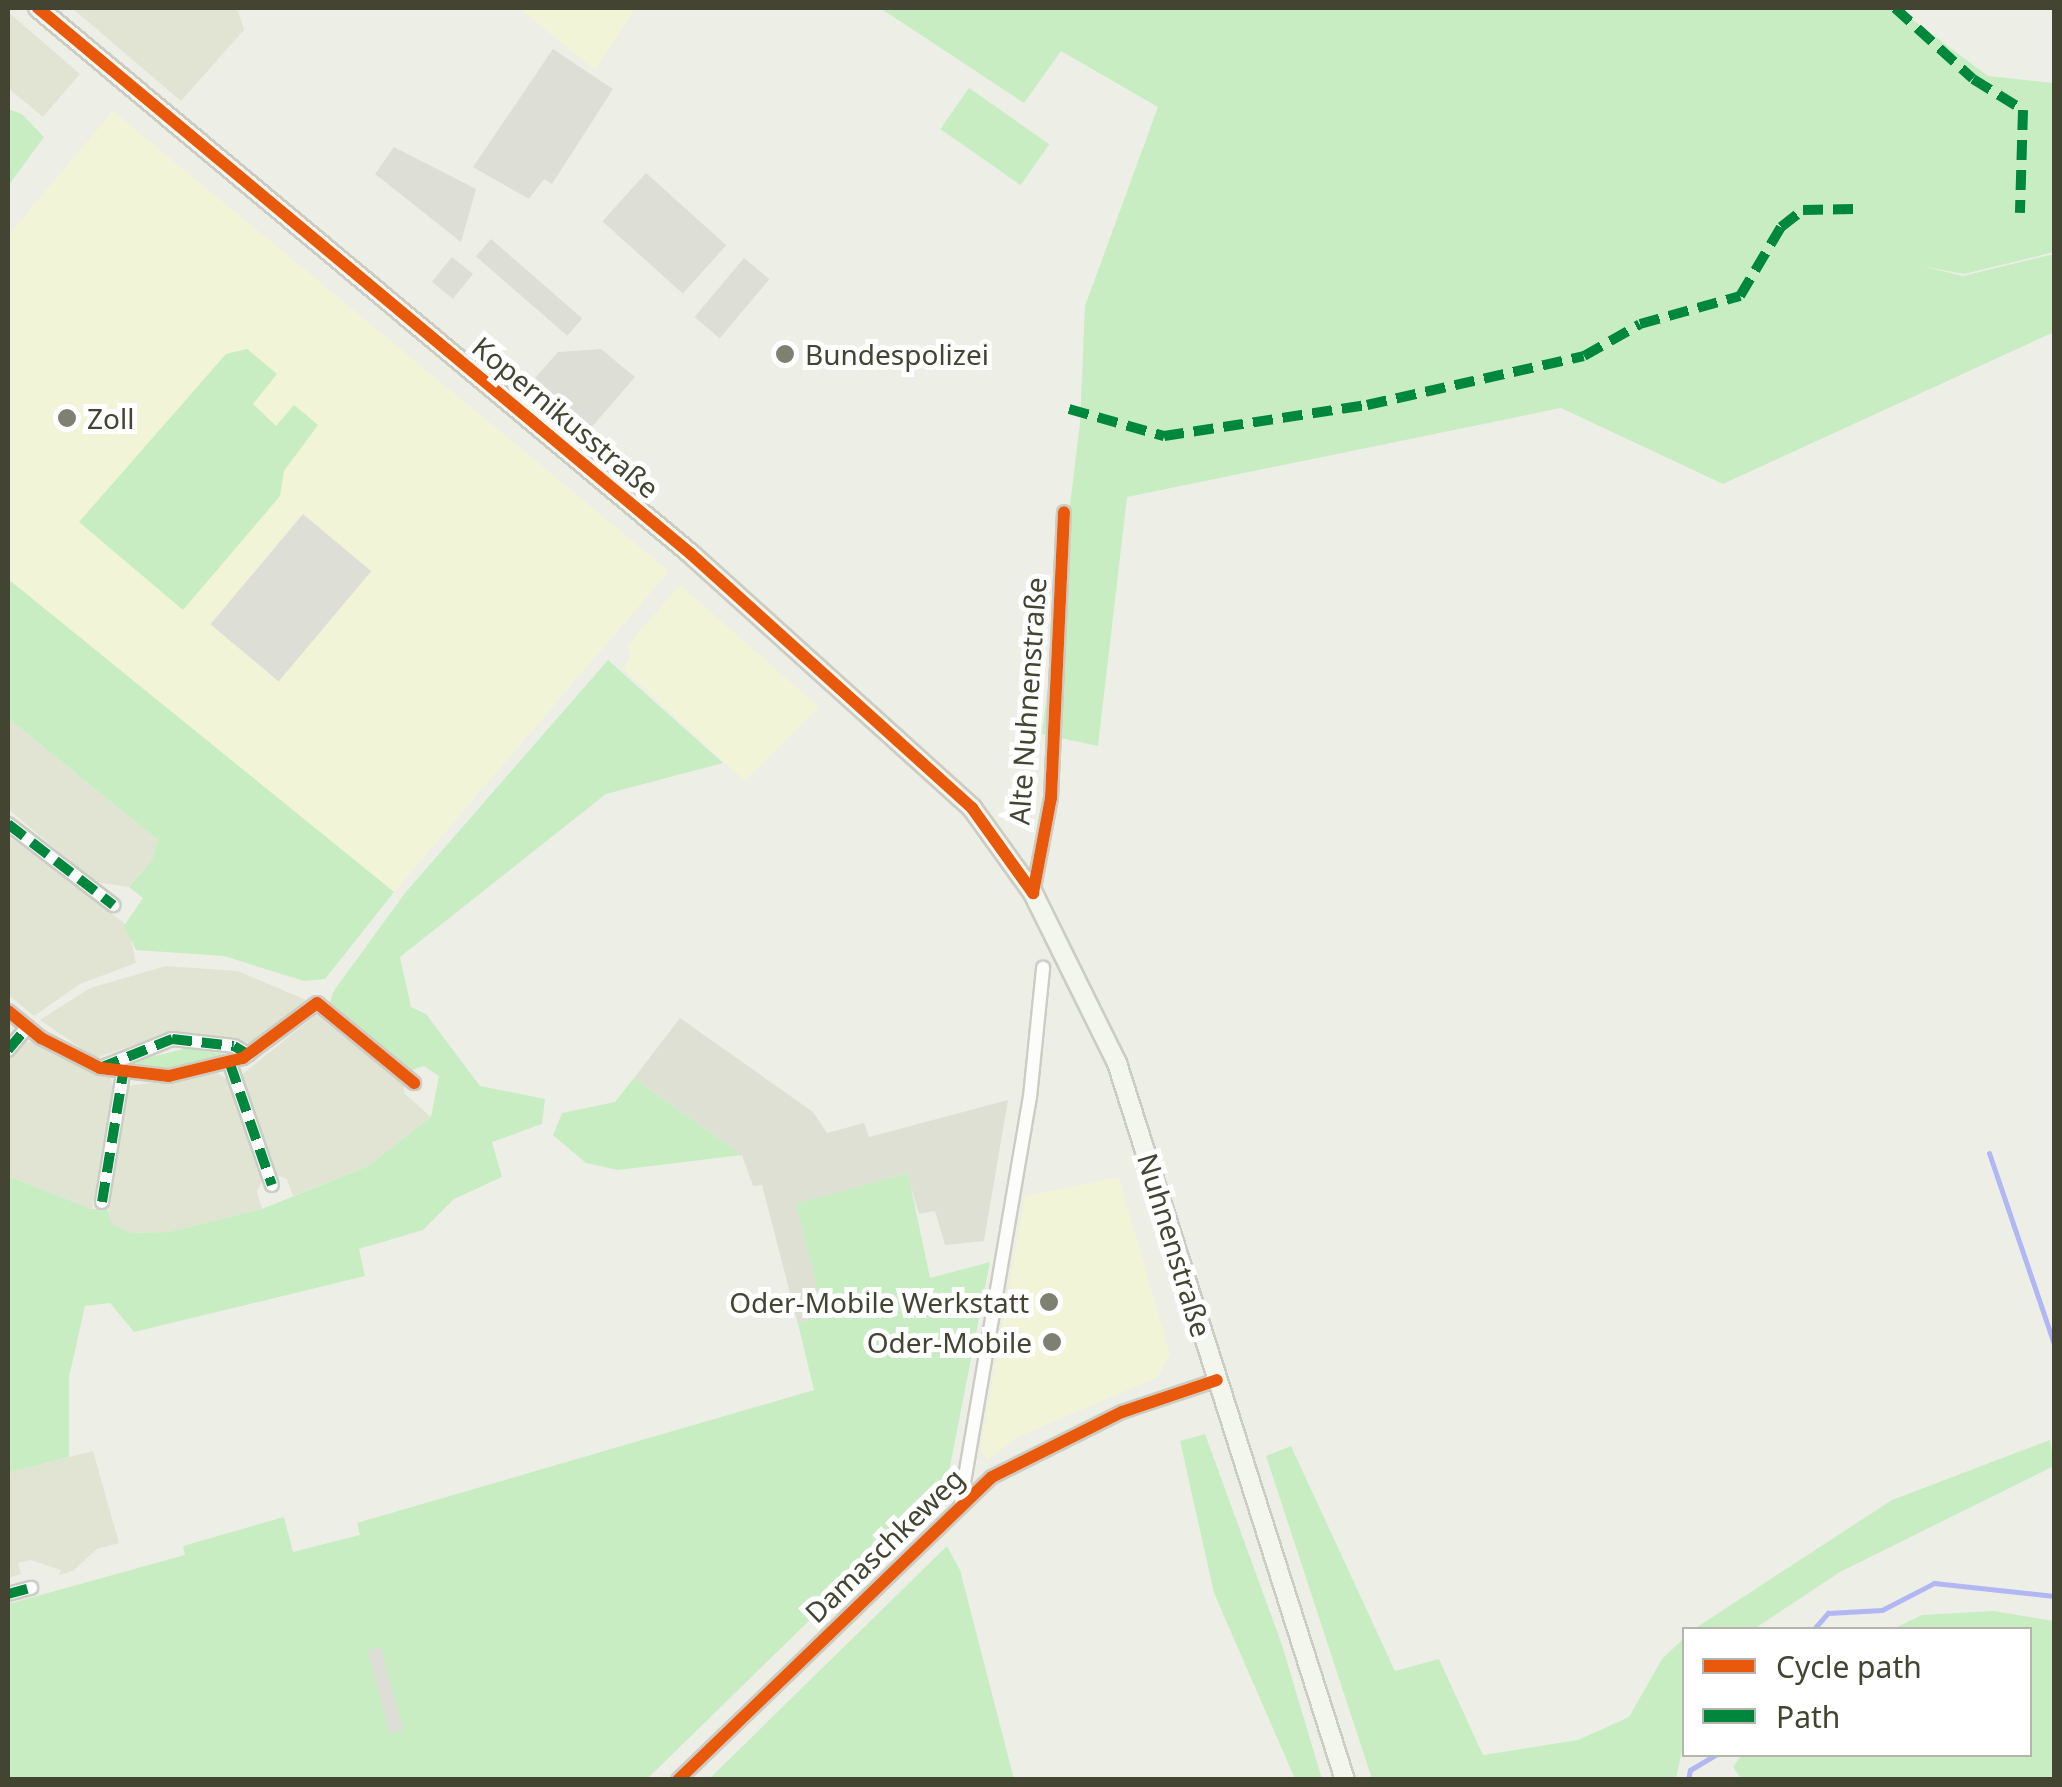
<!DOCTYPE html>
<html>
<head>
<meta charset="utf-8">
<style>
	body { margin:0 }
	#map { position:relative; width:2062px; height:1787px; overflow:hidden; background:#edefe6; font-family:"Noto Sans",sans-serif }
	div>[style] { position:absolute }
	.residential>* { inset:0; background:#e1e4d3 }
	.commercial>* { inset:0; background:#f1f4d7 }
	.industrial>* { inset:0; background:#dee0d4 }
	.green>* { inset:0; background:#c8edc3; transform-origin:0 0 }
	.parking>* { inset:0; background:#ddded6; transform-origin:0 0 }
	.stream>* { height:5px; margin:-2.5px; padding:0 2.5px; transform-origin:2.5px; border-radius:2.5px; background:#b1b7f2 }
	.roads { filter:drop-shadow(2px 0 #cbcdc4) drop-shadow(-2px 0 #cbcdc4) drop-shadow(0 2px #cbcdc4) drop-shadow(0 -2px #cbcdc4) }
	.minor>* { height:12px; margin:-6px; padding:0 6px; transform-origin:6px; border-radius:6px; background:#fcfdfb }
	.secondary>* { height:18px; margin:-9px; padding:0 9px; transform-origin:9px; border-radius:9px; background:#f3f6ed }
	.quiet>* { height:10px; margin-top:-5px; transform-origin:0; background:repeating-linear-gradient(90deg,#00873e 0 20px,transparent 0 30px) }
	.cycleway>* { height:12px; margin:-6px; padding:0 6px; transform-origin:6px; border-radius:6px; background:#e8590c }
	.dots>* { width:28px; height:28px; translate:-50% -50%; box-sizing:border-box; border:5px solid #fff; border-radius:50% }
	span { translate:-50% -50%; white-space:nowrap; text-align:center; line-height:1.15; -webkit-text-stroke:10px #fff; paint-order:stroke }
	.poi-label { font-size:28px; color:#434532 }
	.left { translate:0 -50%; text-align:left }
	.right { translate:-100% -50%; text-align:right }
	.street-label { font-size:28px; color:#434532 }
	.frame { position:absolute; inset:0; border:10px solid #434532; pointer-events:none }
	.legend { position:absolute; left:1682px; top:1627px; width:350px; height:130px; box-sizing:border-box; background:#fff; border:2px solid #b4b5ad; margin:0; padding:12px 18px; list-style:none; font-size:30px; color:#434532 }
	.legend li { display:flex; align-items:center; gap:20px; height:50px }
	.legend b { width:50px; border:2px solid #b4b5ad }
</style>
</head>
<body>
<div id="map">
	<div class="residential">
		<i style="clip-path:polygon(72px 8px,237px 8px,244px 30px,181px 101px)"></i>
		<i style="clip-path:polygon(8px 12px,80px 74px,43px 117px,8px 88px)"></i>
		<i style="clip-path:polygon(8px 718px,158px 840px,152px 860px,129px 887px,95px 882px,8px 809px)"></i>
		<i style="clip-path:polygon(8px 836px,128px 926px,136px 963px,80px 984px,34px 1016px,8px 995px)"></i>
		<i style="clip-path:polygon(166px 966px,238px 971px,306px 1000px,258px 1044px,173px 1032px,95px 1058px,40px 1020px,90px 988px)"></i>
		<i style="clip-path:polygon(316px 1015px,404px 1083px,404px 1093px,431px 1117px,368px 1166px,293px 1196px,287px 1179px,274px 1174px,240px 1076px)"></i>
		<i style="clip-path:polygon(35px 1041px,110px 1077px,114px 1088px,92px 1210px,8px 1176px,8px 1061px,22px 1043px)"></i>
		<i style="clip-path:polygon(218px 1073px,229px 1081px,263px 1179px,257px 1192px,262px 1209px,168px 1232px,131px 1233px,111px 1224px,108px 1208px,128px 1086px)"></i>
		<i style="clip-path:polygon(93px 1451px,119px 1543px,97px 1549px,73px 1571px,59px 1575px,61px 1570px,31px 1560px,18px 1563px,21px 1574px,8px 1578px,8px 1473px)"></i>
	</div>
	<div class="commercial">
		<i style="clip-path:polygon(519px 8px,636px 8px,595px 70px)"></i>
		<i style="clip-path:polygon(113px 111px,669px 571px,394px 892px,8px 579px,8px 236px)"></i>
		<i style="clip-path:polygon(680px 585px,819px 707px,745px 781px,623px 669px,631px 657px,627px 646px)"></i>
		<i style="clip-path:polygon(1119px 1177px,1170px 1354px,1158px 1377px,1018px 1437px,987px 1460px,980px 1450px,1025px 1196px)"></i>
	</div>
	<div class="industrial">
		<i style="clip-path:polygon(680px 1018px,813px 1112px,827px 1133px,864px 1123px,869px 1137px,1008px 1100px,984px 1241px,945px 1245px,935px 1211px,919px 1214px,907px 1173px,797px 1205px,824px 1315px,798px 1324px,762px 1185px,753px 1186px,742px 1155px,634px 1078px)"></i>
	</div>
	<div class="green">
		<i style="clip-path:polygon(880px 8px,1897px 8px,1988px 76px,2054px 83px,2054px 252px,1964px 274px,1921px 266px,1963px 276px,2054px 254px,2054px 332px,1723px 484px,1561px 408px,1127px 497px,1098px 746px,1042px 734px,1080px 423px,1085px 306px,1158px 107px,1061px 51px,1024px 103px)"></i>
		<i style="left:969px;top:88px;width:98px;height:50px;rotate:35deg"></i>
		<i style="clip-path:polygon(8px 109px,22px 114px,44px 137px,8px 186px)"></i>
		<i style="clip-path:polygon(247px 349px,277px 374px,253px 404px,276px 426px,294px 405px,318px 425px,284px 471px,280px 496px,183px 610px,79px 522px,226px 354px)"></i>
		<i style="clip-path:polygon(8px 579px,394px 892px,325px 979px,304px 981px,224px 956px,136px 950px,124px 926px,143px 898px,129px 887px,152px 860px,158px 840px,8px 718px)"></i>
		<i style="clip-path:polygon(608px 660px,723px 763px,606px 794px,400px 957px,411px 1007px,426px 1014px,480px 1086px,545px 1099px,542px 1124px,492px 1142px,502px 1177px,454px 1199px,423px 1230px,359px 1249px,365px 1276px,134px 1332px,110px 1303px,85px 1306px,69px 1377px,69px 1457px,8px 1473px,8px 1176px,91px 1209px,107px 1208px,112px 1224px,131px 1233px,168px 1232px,262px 1209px,368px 1166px,431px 1117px,439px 1076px,424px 1066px,409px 1071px,330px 1003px,333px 992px,405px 893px)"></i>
		<i style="clip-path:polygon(188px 1048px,230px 1055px,170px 1069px,117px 1065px)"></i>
		<i style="clip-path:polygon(634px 1078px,742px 1155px,618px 1170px,586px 1163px,553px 1135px,562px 1113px,615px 1102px)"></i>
		<i style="clip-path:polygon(908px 1173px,930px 1278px,990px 1262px,946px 1487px,647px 1779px,8px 1780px,8px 1604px,185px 1555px,183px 1546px,284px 1517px,293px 1552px,360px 1535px,357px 1523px,814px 1390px,798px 1324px,824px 1315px,796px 1204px)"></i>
		<i style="clip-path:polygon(1205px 1434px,1282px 1645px,1322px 1779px,1295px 1779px,1214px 1593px,1180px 1441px)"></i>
		<i style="clip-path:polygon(2050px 1440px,2054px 1466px,1840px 1572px,1754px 1629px,1694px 1629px,1892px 1500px)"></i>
		<i style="clip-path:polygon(1291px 1446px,1395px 1671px,1439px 1659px,1483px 1755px,1578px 1740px,1629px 1717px,1662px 1659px,1684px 1638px,1684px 1741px,1676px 1779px,1372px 1779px,1266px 1456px)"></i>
		<i style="clip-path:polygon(947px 1546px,960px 1570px,1014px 1779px,709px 1779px)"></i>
		<i style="clip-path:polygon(1993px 1611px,2054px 1621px,2054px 1779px,1742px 1780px,1733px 1767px,1742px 1754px,2030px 1754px,2030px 1630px,1893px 1629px,1922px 1615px)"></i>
	</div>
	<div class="parking">
		<i style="clip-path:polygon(553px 49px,613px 89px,552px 184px,544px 179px,529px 199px,473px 167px)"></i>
		<i style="clip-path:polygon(394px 147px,476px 189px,461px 242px,375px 174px)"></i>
		<i style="left:646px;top:173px;width:108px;height:65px;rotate:42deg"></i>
		<i style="left:491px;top:239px;width:121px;height:23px;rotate:41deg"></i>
		<i style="left:452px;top:257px;width:27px;height:32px;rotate:39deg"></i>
		<i style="left:744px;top:258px;width:33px;height:77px;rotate:40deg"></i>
		<i style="clip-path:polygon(601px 349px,635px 377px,591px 428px,535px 378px,558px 352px)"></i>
		<i style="left:303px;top:514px;width:89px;height:144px;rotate:40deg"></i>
		<i style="left:381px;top:1647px;width:86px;height:14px;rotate:75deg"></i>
	</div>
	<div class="stream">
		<i style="left:1989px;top:1153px;width:202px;rotate:71.2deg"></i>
		<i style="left:1813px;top:1630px;width:23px;rotate:-49deg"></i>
		<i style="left:1828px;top:1613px;width:54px;rotate:-3.2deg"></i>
		<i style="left:1882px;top:1610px;width:59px;rotate:-27.4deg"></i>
		<i style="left:1934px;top:1583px;width:121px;rotate:6.2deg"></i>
		<i style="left:1688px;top:1780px;width:10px;rotate:-79deg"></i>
		<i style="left:1690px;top:1770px;width:31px;rotate:-31deg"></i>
	</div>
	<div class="roads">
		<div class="minor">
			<i style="left:8px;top:824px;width:133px;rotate:37.6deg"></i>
			<i style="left:1033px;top:893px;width:97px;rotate:-79.3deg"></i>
			<i style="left:1051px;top:798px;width:286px;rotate:-87.4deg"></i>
			<i style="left:8px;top:1011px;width:43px;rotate:39.3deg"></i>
			<i style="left:41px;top:1038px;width:66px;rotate:27deg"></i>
			<i style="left:100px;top:1068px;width:69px;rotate:6.6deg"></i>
			<i style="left:169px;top:1076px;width:76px;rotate:-13.7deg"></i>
			<i style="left:243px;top:1058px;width:92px;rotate:-36.6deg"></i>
			<i style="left:317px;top:1003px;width:126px;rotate:39.5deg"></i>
			<i style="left:8px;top:1050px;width:30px;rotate:-50deg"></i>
			<i style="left:230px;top:1064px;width:128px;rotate:70.9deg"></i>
			<i style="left:100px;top:1068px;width:78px;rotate:-21.9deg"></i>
			<i style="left:172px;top:1039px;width:62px;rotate:6.4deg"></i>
			<i style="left:234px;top:1046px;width:17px;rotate:31deg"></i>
			<i style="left:102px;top:1202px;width:130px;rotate:-80.7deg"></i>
			<i style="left:961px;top:1500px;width:409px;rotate:-80.3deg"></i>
			<i style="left:1030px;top:1097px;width:130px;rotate:-84.2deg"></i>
			<i style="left:8px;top:1594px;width:24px;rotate:-15deg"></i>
			<i style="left:678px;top:1780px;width:436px;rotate:-44deg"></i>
			<i style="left:992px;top:1477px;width:145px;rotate:-26.6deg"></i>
			<i style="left:1122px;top:1412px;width:100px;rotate:-18.6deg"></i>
		</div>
		<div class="secondary">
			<i style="left:38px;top:8px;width:851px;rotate:39.9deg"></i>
			<i style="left:691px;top:554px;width:379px;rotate:42.1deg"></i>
			<i style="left:972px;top:808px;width:105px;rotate:54.3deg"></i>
			<i style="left:1033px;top:893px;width:190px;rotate:63.7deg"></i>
			<i style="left:1117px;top:1063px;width:752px;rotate:72.36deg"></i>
		</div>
	</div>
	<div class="quiet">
		<i style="left:1895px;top:8px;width:105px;rotate:42.3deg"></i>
		<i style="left:1973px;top:79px;width:59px;rotate:31.8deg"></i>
		<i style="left:2023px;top:110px;width:103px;rotate:91.7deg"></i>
		<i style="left:1069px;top:409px;width:99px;rotate:15.9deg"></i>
		<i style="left:1164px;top:436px;width:205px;rotate:-8.7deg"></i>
		<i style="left:1367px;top:405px;width:222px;rotate:-12.7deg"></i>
		<i style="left:1584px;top:356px;width:64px;rotate:-29.7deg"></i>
		<i style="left:1640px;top:324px;width:104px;rotate:-15.6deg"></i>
		<i style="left:1740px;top:296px;width:80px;rotate:-59.3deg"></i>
		<i style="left:1781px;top:227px;width:28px;rotate:-38deg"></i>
		<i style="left:1803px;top:210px;width:51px;rotate:-1.1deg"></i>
		<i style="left:8px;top:824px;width:133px;rotate:37.6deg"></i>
		<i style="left:8px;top:1050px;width:30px;rotate:-50deg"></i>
		<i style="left:27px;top:1027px;width:9px;rotate:41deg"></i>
		<i style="left:230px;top:1064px;width:128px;rotate:70.9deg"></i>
		<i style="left:100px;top:1068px;width:78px;rotate:-21.9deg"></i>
		<i style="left:172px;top:1039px;width:62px;rotate:6.4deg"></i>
		<i style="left:234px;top:1046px;width:17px;rotate:31deg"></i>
		<i style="left:102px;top:1202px;width:130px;rotate:-80.7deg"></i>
		<i style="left:8px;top:1594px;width:24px;rotate:-15deg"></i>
	</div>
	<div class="cycleway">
		<i style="left:38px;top:8px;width:851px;rotate:39.9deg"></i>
		<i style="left:691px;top:554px;width:379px;rotate:42.1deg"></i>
		<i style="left:972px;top:808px;width:105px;rotate:54.3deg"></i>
		<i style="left:1033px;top:893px;width:97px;rotate:-79.3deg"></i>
		<i style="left:1051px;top:798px;width:286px;rotate:-87.4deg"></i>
		<i style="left:8px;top:1011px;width:43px;rotate:39.3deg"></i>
		<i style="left:41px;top:1038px;width:66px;rotate:27deg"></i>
		<i style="left:100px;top:1068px;width:69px;rotate:6.6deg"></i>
		<i style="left:169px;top:1076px;width:76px;rotate:-13.7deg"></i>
		<i style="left:243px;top:1058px;width:92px;rotate:-36.6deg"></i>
		<i style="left:317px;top:1003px;width:126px;rotate:39.5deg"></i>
		<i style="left:678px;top:1780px;width:436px;rotate:-44deg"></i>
		<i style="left:992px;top:1477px;width:145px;rotate:-26.6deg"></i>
		<i style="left:1122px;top:1412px;width:100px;rotate:-18.6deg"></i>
	</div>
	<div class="dots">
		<i style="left:785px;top:354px;background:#7e8071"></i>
		<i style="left:67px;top:418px;background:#7e8071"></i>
		<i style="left:1049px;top:1302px;background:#7e8071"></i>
		<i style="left:1052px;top:1342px;background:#7e8071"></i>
	</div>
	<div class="poi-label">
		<span class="left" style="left:805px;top:354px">Bundespolizei</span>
		<span class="left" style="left:87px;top:418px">Zoll</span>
		<span class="right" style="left:1029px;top:1302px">Oder-Mobile Werkstatt</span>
		<span class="right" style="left:1032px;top:1342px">Oder-Mobile</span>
	</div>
	<div class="street-label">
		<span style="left:566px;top:417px;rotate:40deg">Kopernikusstraße</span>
		<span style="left:1027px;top:701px;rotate:-86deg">Alte Nuhnenstraße</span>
		<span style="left:1175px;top:1245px;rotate:73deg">Nuhnenstraße</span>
		<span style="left:884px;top:1545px;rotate:-44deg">Damaschkeweg</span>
	</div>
	<div class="frame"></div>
	<ul class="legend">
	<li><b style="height:12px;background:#e8590c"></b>Cycle path</li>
	<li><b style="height:12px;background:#00873e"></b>Path</li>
	</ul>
</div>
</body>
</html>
